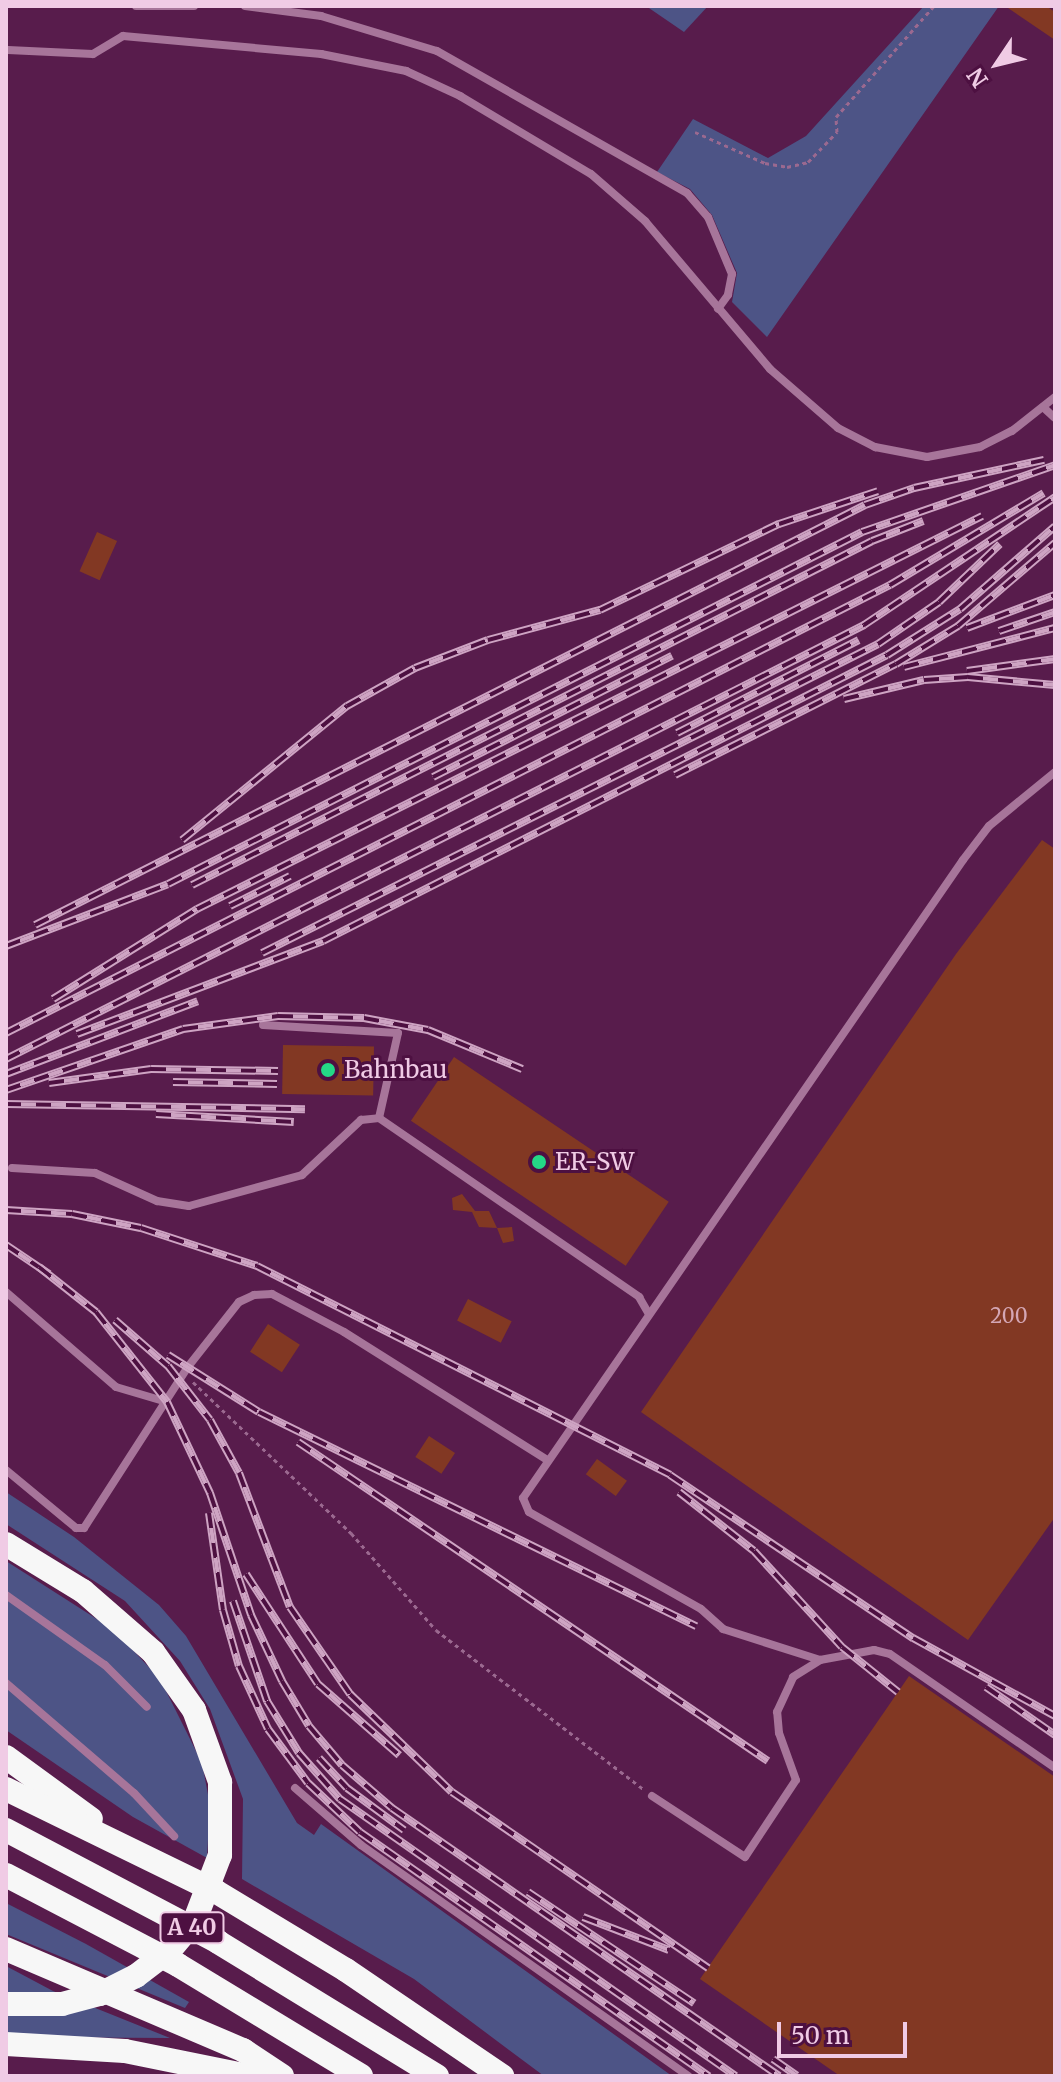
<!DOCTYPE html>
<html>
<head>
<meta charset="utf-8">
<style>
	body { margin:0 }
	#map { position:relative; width:1061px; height:2082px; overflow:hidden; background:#581c4c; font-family:Merriweather,serif }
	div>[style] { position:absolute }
	.green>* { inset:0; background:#4d5486 }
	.building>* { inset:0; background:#823823; transform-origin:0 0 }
	.path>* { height:3px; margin-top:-1.5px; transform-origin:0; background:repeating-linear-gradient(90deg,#9b6990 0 4px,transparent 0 8px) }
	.lane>* { height:8px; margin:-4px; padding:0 4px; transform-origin:4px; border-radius:4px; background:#a7759a }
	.highway>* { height:24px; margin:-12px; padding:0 12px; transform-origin:12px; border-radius:12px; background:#f7f7f7 }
	.rail>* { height:8px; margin-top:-4px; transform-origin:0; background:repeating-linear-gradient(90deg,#4d1041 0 15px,#cea4c3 0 30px); box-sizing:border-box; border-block:2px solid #cea4c3 }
	.highway-bridge>* { height:24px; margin:-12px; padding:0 12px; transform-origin:12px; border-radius:12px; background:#f7f7f7 }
	.dots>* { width:22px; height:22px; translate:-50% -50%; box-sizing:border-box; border:4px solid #4d1041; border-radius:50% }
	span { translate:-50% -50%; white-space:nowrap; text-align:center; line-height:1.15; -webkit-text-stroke:6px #4d1041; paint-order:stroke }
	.number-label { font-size:20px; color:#d4a6b4 }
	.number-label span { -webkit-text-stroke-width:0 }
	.shield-label span { padding:2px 6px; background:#4d1041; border:2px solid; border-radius:6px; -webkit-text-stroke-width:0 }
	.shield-label { font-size:22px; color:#f0cbe5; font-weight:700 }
	.poi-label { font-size:24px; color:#f0cbe5 }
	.left { translate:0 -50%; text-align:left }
	.frame { position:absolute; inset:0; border:8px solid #f0cbe5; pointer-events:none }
	.north { position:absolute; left:957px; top:24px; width:80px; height:80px; -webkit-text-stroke:6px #4d1041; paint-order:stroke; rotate:235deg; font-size:22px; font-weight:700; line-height:32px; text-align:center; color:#f0cbe5 }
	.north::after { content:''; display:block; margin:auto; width:28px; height:36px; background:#f0cbe5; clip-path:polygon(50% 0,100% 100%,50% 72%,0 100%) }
	.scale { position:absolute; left:777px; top:2022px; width:130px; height:36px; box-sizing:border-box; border:4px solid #f0cbe5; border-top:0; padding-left:10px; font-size:24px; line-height:28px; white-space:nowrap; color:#f0cbe5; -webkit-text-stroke:6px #4d1041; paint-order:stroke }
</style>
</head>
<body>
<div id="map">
	<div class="green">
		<i style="clip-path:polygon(646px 6px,708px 6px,684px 32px)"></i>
		<i style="clip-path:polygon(924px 6px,999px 6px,767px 337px,732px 302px,737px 273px,712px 215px,690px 189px,657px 172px,693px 119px,768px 158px,806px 136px)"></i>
		<i style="clip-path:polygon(6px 1492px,74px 1537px,159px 1605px,186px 1636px,297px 1823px,314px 1835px,321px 1824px,672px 2076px,544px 2076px,414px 1979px,242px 1879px,243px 1799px,210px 1709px,180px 1661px,125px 1601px,6px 1524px)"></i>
		<i style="clip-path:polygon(6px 1561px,114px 1630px,160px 1679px,202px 1763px,210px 1805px,207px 1858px,133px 1817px,6px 1730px)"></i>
		<i style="clip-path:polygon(6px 1903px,86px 1944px,189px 2002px,185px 2008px,6px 1934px)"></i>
		<i style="clip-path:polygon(6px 1966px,53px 1991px,170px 2038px,6px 2037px)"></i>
	</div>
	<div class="building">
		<i style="clip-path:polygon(1005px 6px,1046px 6px,1055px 12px,1055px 40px)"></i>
		<i style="left:97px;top:532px;width:22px;height:43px;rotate:24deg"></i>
		<i style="clip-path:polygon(1042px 840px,1055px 849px,1055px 1517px,968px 1640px,641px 1412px,956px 954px)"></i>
		<i style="left:283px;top:1045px;width:91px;height:49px;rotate:1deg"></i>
		<i style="left:454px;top:1057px;width:259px;height:77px;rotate:34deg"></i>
		<i style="clip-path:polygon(462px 1194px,475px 1211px,489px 1211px,497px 1228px,512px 1227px,514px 1241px,503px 1243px,497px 1228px,479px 1227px,472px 1212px,453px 1210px,452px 1198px)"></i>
		<i style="left:468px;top:1299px;width:49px;height:24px;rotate:27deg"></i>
		<i style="left:268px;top:1324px;width:38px;height:33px;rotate:33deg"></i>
		<i style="left:429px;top:1436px;width:31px;height:25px;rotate:33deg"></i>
		<i style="left:597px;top:1459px;width:37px;height:19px;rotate:36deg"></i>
		<i style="clip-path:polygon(909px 1676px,1055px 1777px,1055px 2076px,840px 2076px,700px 1979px)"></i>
	</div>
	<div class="path">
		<i style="left:695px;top:132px;width:77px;rotate:23.9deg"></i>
		<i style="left:765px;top:163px;width:22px;rotate:10deg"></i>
		<i style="left:787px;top:167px;width:22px;rotate:-13deg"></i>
		<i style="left:808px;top:162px;width:42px;rotate:-46deg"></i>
		<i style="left:837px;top:132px;width:15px;rotate:-94deg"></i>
		<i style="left:836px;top:117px;width:148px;rotate:-48.6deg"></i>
		<i style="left:193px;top:1382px;width:219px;rotate:43.7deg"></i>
		<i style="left:351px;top:1533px;width:129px;rotate:48.8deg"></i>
		<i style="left:436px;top:1630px;width:261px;rotate:37.5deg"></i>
	</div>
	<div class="lane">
		<i style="left:136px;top:6px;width:58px"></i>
		<i style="left:245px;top:6px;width:77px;rotate:7.5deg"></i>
		<i style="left:321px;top:16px;width:121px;rotate:16.8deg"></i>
		<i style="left:437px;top:51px;width:288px;rotate:29.6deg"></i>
		<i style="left:687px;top:193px;width:32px;rotate:49deg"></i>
		<i style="left:708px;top:217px;width:62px;rotate:67.2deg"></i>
		<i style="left:732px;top:274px;width:21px;rotate:101deg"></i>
		<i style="left:728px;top:295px;width:17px;rotate:126deg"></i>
		<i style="left:8px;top:50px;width:85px;rotate:2.7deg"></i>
		<i style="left:93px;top:54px;width:35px;rotate:-31deg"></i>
		<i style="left:123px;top:36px;width:199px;rotate:5.2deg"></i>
		<i style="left:321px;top:54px;width:87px;rotate:11.3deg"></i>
		<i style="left:406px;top:71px;width:60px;rotate:24.8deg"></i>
		<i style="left:460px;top:96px;width:152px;rotate:30.8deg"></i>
		<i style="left:591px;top:174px;width:72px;rotate:41deg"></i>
		<i style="left:645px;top:221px;width:194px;rotate:49.8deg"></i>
		<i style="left:770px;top:369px;width:90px;rotate:40.9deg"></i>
		<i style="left:838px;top:428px;width:42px;rotate:27.2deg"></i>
		<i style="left:875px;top:447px;width:53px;rotate:10.9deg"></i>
		<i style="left:927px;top:457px;width:54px;rotate:-10.7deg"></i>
		<i style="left:980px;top:447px;width:36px;rotate:-27deg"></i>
		<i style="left:1012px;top:431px;width:55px;rotate:-38.3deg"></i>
		<i style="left:1043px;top:407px;width:16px;rotate:43deg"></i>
		<i style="left:1055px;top:772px;width:85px;rotate:140.7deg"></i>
		<i style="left:989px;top:826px;width:43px;rotate:127.4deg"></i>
		<i style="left:963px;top:860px;width:775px;rotate:124.59deg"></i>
		<i style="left:523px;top:1498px;width:15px;rotate:67deg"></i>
		<i style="left:529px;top:1512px;width:197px;rotate:29.4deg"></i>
		<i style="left:701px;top:1609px;width:30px;rotate:42deg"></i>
		<i style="left:723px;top:1629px;width:102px;rotate:17.7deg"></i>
		<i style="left:820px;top:1660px;width:55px;rotate:-10.5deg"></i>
		<i style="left:874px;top:1650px;width:16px;rotate:14deg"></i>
		<i style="left:890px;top:1654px;width:201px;rotate:34.6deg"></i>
		<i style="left:263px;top:1025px;width:135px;rotate:3.4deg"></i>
		<i style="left:398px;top:1033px;width:87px;rotate:102.6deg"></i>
		<i style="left:12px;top:1168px;width:83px;rotate:3.4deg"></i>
		<i style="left:95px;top:1173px;width:68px;rotate:24.3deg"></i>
		<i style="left:157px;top:1201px;width:32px;rotate:9deg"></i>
		<i style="left:189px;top:1206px;width:117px;rotate:-15.3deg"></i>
		<i style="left:302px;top:1175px;width:81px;rotate:-43deg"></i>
		<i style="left:361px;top:1120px;width:18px;rotate:-6deg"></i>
		<i style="left:379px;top:1118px;width:316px;rotate:34.5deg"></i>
		<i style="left:639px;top:1297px;width:20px;rotate:60deg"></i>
		<i style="left:6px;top:1292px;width:145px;rotate:40.8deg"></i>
		<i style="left:116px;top:1387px;width:53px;rotate:16.4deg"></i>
		<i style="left:6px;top:1470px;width:91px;rotate:39.6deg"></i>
		<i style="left:76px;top:1528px;width:8px"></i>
		<i style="left:84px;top:1528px;width:190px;rotate:-57.2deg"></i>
		<i style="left:187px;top:1368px;width:84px;rotate:-51.8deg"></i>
		<i style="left:239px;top:1302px;width:17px;rotate:-25deg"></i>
		<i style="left:254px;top:1295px;width:18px;rotate:-3deg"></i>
		<i style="left:272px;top:1294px;width:81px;rotate:27.8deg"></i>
		<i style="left:344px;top:1332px;width:240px;rotate:32.2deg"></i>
		<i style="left:6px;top:1595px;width:121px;rotate:35.3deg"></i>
		<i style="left:105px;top:1665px;width:59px;rotate:45deg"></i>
		<i style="left:6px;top:1683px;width:169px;rotate:40.7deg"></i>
		<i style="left:134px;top:1793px;width:59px;rotate:47.1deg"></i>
		<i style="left:295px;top:1788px;width:87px;rotate:40.8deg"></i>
		<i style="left:361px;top:1845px;width:401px;rotate:35.2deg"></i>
		<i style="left:652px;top:1796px;width:111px;rotate:33.3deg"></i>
		<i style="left:745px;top:1857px;width:92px;rotate:-56.5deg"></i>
		<i style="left:796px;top:1780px;width:50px;rotate:-109.9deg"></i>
		<i style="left:779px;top:1733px;width:21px;rotate:-95deg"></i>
		<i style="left:777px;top:1712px;width:38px;rotate:-65deg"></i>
		<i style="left:793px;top:1677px;width:32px;rotate:-32deg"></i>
	</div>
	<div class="highway">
		<i style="left:6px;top:1544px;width:90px;rotate:31.4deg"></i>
		<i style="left:83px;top:1591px;width:93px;rotate:41.1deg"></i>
		<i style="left:153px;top:1652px;width:71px;rotate:54.7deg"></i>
		<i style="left:194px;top:1710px;width:77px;rotate:70.1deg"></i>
		<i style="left:6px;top:1757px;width:105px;rotate:36.1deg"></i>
		<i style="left:6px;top:1789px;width:233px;rotate:26deg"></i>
		<i style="left:215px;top:1891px;width:153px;rotate:31.1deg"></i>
		<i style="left:346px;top:1970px;width:189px;rotate:34.2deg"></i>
		<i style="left:6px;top:1830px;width:240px;rotate:27.8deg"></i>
		<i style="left:218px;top:1942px;width:257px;rotate:31.5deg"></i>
		<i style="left:6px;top:1875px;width:194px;rotate:27.6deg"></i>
		<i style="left:178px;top:1965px;width:214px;rotate:31.2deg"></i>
		<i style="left:6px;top:1949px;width:258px;rotate:23.1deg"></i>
		<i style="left:243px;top:2050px;width:47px;rotate:33.7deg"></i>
		<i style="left:6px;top:2004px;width:56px"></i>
		<i style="left:6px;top:2044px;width:119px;rotate:3.4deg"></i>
		<i style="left:125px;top:2051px;width:126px;rotate:11.5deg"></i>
	</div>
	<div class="rail">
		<i style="left:967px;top:628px;width:94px;rotate:-20.6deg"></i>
		<i style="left:999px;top:631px;width:59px;rotate:-18.7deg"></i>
		<i style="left:904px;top:667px;width:156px;rotate:-14.5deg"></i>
		<i style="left:967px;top:671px;width:89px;rotate:-7.8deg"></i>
		<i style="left:844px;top:699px;width:82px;rotate:-13.4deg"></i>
		<i style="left:924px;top:680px;width:44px;rotate:-3.9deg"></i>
		<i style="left:968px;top:677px;width:87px;rotate:5.3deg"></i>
		<i style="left:677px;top:733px;width:204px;rotate:-27.1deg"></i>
		<i style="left:675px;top:775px;width:247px;rotate:-26.7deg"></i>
		<i style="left:896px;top:664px;width:73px;rotate:-31.5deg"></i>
		<i style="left:958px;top:626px;width:128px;rotate:-40.6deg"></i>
		<i style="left:433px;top:777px;width:268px;rotate:-26.9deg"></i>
		<i style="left:182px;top:840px;width:213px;rotate:-39.1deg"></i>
		<i style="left:347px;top:706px;width:78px;rotate:-29.2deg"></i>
		<i style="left:415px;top:668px;width:78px;rotate:-21deg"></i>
		<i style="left:488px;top:640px;width:116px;rotate:-15deg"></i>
		<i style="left:600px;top:610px;width:199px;rotate:-25.7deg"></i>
		<i style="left:779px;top:524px;width:104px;rotate:-18.4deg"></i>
		<i style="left:192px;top:885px;width:762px;rotate:-26.83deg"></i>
		<i style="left:872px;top:541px;width:55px;rotate:-21.4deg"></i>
		<i style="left:230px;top:906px;width:67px;rotate:-26.6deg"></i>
		<i style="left:35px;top:925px;width:930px;rotate:-26.84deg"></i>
		<i style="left:865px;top:505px;width:52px;rotate:-19.1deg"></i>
		<i style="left:914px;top:488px;width:133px;rotate:-12.2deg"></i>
		<i style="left:6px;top:946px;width:173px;rotate:-20.9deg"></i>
		<i style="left:168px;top:884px;width:778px;rotate:-26.89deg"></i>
		<i style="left:862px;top:532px;width:204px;rotate:-19.1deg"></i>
		<i style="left:262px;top:953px;width:689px;rotate:-26.64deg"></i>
		<i style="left:878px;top:644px;width:74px;rotate:-34.5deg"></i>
		<i style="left:939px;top:602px;width:84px;rotate:-43.6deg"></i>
		<i style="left:53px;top:999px;width:170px;rotate:-32deg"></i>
		<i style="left:197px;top:909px;width:878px;rotate:-26.59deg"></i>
		<i style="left:6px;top:1033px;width:991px;rotate:-26.88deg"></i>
		<i style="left:890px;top:585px;width:179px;rotate:-30.9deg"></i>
		<i style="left:77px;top:1034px;width:263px;rotate:-20.7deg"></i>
		<i style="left:323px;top:941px;width:632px;rotate:-26.89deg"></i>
		<i style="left:887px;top:655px;width:86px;rotate:-32.2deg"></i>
		<i style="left:960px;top:609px;width:126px;rotate:-41.1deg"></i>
		<i style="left:6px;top:1059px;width:962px;rotate:-26.83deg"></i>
		<i style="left:864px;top:625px;width:230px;rotate:-33.8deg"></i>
		<i style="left:6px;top:1074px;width:205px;rotate:-20.8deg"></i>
		<i style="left:173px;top:1082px;width:104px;rotate:1.1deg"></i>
		<i style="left:49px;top:1083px;width:103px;rotate:-7.8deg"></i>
		<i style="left:151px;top:1069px;width:127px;rotate:0.9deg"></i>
		<i style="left:6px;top:1090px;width:187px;rotate:-19deg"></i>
		<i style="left:183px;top:1029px;width:96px;rotate:-7.8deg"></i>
		<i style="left:278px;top:1016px;width:86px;rotate:1.3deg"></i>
		<i style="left:364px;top:1018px;width:65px;rotate:10.6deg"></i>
		<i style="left:428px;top:1030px;width:102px;rotate:22.5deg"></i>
		<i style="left:6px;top:1104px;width:299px;rotate:1deg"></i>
		<i style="left:156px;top:1114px;width:138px;rotate:3.3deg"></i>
		<i style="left:6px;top:1210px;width:66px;rotate:3.5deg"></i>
		<i style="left:72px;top:1214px;width:70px;rotate:11.5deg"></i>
		<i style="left:141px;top:1228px;width:122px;rotate:18.1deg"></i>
		<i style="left:257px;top:1266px;width:463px;rotate:26.8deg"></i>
		<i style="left:670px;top:1475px;width:293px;rotate:33.9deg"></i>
		<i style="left:913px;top:1638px;width:162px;rotate:28.8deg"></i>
		<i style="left:6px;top:1245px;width:52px;rotate:34deg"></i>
		<i style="left:39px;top:1267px;width:73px;rotate:38.3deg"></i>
		<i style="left:96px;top:1312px;width:115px;rotate:51.7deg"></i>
		<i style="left:167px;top:1402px;width:101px;rotate:64.7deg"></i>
		<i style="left:210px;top:1493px;width:129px;rotate:71.4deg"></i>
		<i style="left:251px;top:1615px;width:73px;rotate:64.8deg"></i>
		<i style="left:282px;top:1681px;width:52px;rotate:59deg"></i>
		<i style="left:309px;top:1726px;width:51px;rotate:49.8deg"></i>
		<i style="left:342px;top:1765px;width:66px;rotate:40.7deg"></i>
		<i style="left:392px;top:1808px;width:471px;rotate:34.7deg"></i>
		<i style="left:115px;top:1320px;width:70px;rotate:41deg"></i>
		<i style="left:168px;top:1366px;width:68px;rotate:52.1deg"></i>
		<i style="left:210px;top:1420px;width:60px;rotate:61.3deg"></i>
		<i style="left:239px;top:1473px;width:143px;rotate:69.2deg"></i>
		<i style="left:290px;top:1607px;width:106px;rotate:55.4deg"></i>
		<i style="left:350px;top:1694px;width:141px;rotate:43.9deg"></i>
		<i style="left:452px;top:1792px;width:311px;rotate:34.5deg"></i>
		<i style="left:168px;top:1355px;width:107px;rotate:32.1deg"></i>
		<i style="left:259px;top:1412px;width:487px;rotate:26.1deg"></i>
		<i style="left:298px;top:1442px;width:568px;rotate:34.17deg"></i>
		<i style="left:679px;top:1492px;width:95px;rotate:38.2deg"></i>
		<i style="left:754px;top:1551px;width:130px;rotate:47.5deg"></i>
		<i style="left:842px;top:1647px;width:72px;rotate:38.8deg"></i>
		<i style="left:209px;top:1513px;width:98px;rotate:81.8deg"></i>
		<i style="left:223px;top:1610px;width:58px;rotate:74.1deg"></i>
		<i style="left:239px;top:1666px;width:69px;rotate:65.3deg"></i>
		<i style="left:268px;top:1729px;width:67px;rotate:53.5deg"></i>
		<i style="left:308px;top:1783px;width:71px;rotate:43.3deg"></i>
		<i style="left:360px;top:1832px;width:426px;rotate:35deg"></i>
		<i style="left:246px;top:1574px;width:131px;rotate:56.8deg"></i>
		<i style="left:318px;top:1684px;width:108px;rotate:41.2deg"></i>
		<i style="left:233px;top:1601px;width:106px;rotate:71.2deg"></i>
		<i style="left:267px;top:1701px;width:61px;rotate:58.4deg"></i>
		<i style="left:299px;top:1753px;width:62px;rotate:48.3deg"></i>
		<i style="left:340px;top:1799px;width:483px;rotate:35deg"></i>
		<i style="left:986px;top:1687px;width:84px;rotate:34.8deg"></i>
		<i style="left:319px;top:1758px;width:41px;rotate:47deg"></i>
		<i style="left:347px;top:1788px;width:71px;rotate:36.4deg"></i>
		<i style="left:528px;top:1892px;width:200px;rotate:33.8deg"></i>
		<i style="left:583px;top:1917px;width:92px;rotate:21deg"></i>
		<i style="left:773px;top:2059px;width:29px;rotate:35deg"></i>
	</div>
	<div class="highway-bridge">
		<i style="left:62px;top:2004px;width:39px;rotate:-15deg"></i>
		<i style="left:100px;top:1994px;width:40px;rotate:-26.6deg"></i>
		<i style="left:136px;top:1976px;width:43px;rotate:-37.4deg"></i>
		<i style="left:170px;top:1950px;width:39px;rotate:-50deg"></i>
		<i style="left:195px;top:1920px;width:70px;rotate:-69deg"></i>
		<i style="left:220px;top:1855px;width:73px;rotate:-90deg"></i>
	</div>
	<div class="dots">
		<i style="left:328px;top:1070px;background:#24d886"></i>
		<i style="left:539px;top:1162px;background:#24d886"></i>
	</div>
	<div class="number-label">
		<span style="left:1009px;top:1315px">200</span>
	</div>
	<div class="shield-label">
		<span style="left:192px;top:1928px">A 40</span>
	</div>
	<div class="poi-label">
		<span class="left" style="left:344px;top:1070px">Bahnbau</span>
		<span class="left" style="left:555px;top:1162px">ER-SW</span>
	</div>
	<div class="frame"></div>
	<div class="north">N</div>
	<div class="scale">50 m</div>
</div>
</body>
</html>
